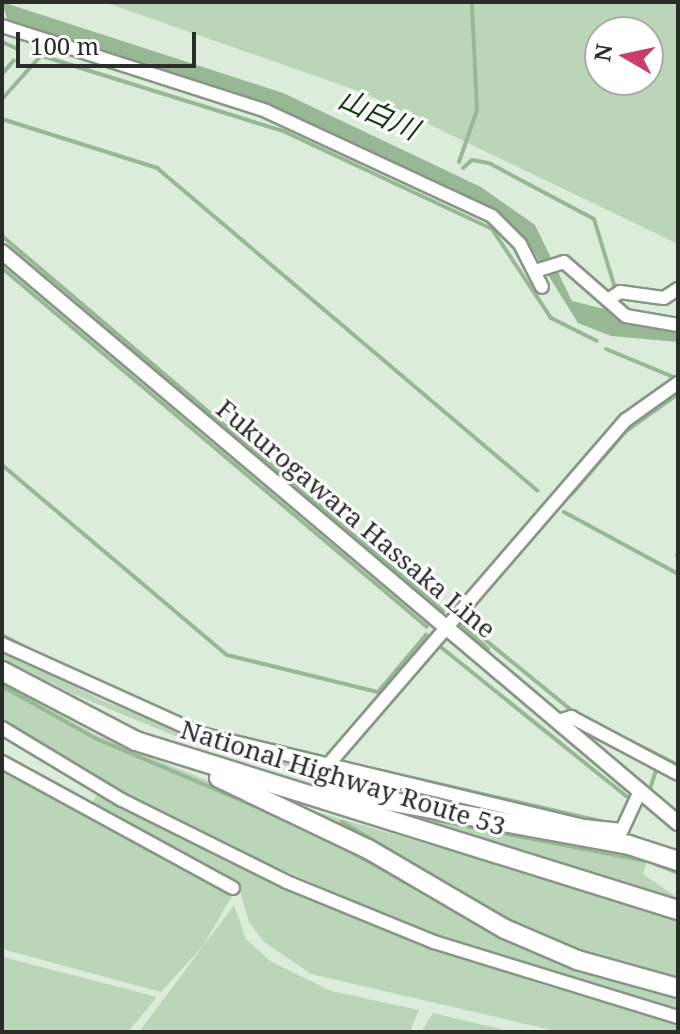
<!DOCTYPE html>
<html>
<head>
<meta charset="utf-8">
<style>
	body { margin:0 }
	#map { position:relative; width:680px; height:1034px; overflow:hidden; background:#dcecdb; font-family:"Noto Serif","Noto Sans JP",serif }
	div>[style] { position:absolute }
	.green>* { inset:0; background:#bad5b7 }
	.water>* { inset:0; background:#98b895 }
	.stream>* { height:4px; margin:-2px; padding:0 2px; transform-origin:2px; border-radius:2px; background:#98b895 }
	.roads { filter:drop-shadow(2px 0 #889687) drop-shadow(-2px 0 #889687) drop-shadow(0 2px #889687) drop-shadow(0 -2px #889687) }
	.minor>* { height:12px; margin:-6px; padding:0 6px; transform-origin:6px; border-radius:6px; background:#fff }
	.major>* { height:14px; margin:-7px; padding:0 7px; transform-origin:7px; border-radius:7px; background:#fff }
	.highway>* { height:18px; margin:-9px; padding:0 9px; transform-origin:9px; border-radius:9px; background:#fff }
	span { translate:-50% -50%; white-space:nowrap; text-align:center; line-height:1.15; -webkit-text-stroke:6px #fff; paint-order:stroke }
	.street-label { font-size:26px; color:#282d27 }
	.water-label { font-size:28px; color:#123e0e; font-style:italic }
	.frame { position:absolute; inset:0; border:4px solid #282d27; pointer-events:none }
	.north { position:absolute; left:584px; top:16px; width:80px; height:80px; box-sizing:border-box; background:#fff; border:2px solid #a9aba9; border-radius:50%; rotate:279deg; font-size:22px; font-weight:700; line-height:32px; text-align:center; color:#282d27 }
	.north::after { content:''; display:block; margin:auto; width:28px; height:36px; background:#cb3d69; clip-path:polygon(50% 0,100% 100%,50% 72%,0 100%) }
	.scale { position:absolute; left:16px; top:32px; width:180px; height:36px; box-sizing:border-box; border:4px solid #282d27; border-top:0; padding-left:10px; font-size:24px; line-height:28px; white-space:nowrap; color:#282d27; -webkit-text-stroke:6px #fff; paint-order:stroke }
</style>
</head>
<body>
<div id="map">
	<div class="green">
		<i style="clip-path:polygon(evenodd,104px 2px,678px 2px,678px 244px,364px 93px,104px 2px,600px 32px,648px 32px,648px 80px,600px 80px,600px 32px)"></i>
		<i style="clip-path:polygon(2px 649px,103px 701px,208px 740px,561px 826px,207px 749px,73px 694px,2px 658px)"></i>
		<i style="clip-path:polygon(2px 683px,96px 735px,257px 801px,583px 969px,678px 994px,678px 1012px,425px 932px,189px 829px,2px 723px)"></i>
		<i style="clip-path:polygon(2px 769px,232px 896px,203px 946px,161px 992px,2px 949px)"></i>
		<i style="clip-path:polygon(98px 792px,365px 921px,543px 985px,678px 1023px,678px 1032px,560px 1032px,311px 974px,264px 942px,249px 922px,238px 884px,90px 807px)"></i>
		<i style="clip-path:polygon(381px 807px,649px 856px,643px 874px,678px 898px)"></i>
		<i style="clip-path:polygon(314px 811px,678px 918px,678px 981px,603px 962px,528px 932px)"></i>
		<i style="clip-path:polygon(234px 905px,246px 939px,270px 961px,331px 991px,419px 1010px,410px 1032px,139px 1032px)"></i>
		<i style="clip-path:polygon(2px 957px,3px 957px,157px 997px,128px 1032px,2px 1032px)"></i>
		<i style="clip-path:polygon(433px 1013px,513px 1032px,421px 1032px)"></i>
	</div>
	<div class="water">
		<i style="clip-path:polygon(2px 2px,283px 93px,481px 187px,535px 225px,572px 301px,678px 327px,678px 342px,611px 336px,578px 323px,525px 238px,485px 206px,275px 107px,8px 22px)"></i>
	</div>
	<div class="stream">
		<i style="left:2px;top:42px;width:17px;rotate:24deg"></i>
		<i style="left:42px;top:56px;width:252px;rotate:17.3deg"></i>
		<i style="left:283px;top:131px;width:231px;rotate:25.1deg"></i>
		<i style="left:492px;top:229px;width:107px;rotate:56.5deg"></i>
		<i style="left:551px;top:318px;width:51px;rotate:26.6deg"></i>
		<i style="left:2px;top:74px;width:18px;rotate:-49deg"></i>
		<i style="left:2px;top:99px;width:66px;rotate:-48.1deg"></i>
		<i style="left:2px;top:119px;width:163px;rotate:17.5deg"></i>
		<i style="left:157px;top:168px;width:499px;rotate:40.3deg"></i>
		<i style="left:459px;top:162px;width:55px;rotate:-70.9deg"></i>
		<i style="left:477px;top:110px;width:108px;rotate:-92.7deg"></i>
		<i style="left:463px;top:168px;width:12px;rotate:-42deg"></i>
		<i style="left:472px;top:160px;width:17px;rotate:10deg"></i>
		<i style="left:489px;top:163px;width:119px;rotate:28.1deg"></i>
		<i style="left:594px;top:219px;width:72px;rotate:73.1deg"></i>
		<i style="left:2px;top:236px;width:579px;rotate:40.38deg"></i>
		<i style="left:2px;top:268px;width:556px;rotate:40.19deg"></i>
		<i style="left:606px;top:349px;width:76px;rotate:22.5deg"></i>
		<i style="left:2px;top:465px;width:294px;rotate:40.2deg"></i>
		<i style="left:227px;top:655px;width:155px;rotate:13.8deg"></i>
		<i style="left:378px;top:692px;width:75px;rotate:-49.9deg"></i>
		<i style="left:572px;top:494px;width:83px;rotate:-49.4deg"></i>
		<i style="left:626px;top:431px;width:64px;rotate:-35.4deg"></i>
		<i style="left:564px;top:512px;width:130px;rotate:28.5deg"></i>
		<i style="left:677px;top:555px;width:1px;rotate:-45deg"></i>
		<i style="left:462px;top:621px;width:147px;rotate:39.2deg"></i>
		<i style="left:459px;top:623px;width:39px;rotate:42deg"></i>
		<i style="left:2px;top:635px;width:32px;rotate:28deg"></i>
		<i style="left:437px;top:644px;width:243px;rotate:38.8deg"></i>
		<i style="left:2px;top:686px;width:109px;rotate:29.2deg"></i>
		<i style="left:97px;top:739px;width:197px;rotate:23deg"></i>
		<i style="left:587px;top:719px;width:102px;rotate:26.8deg"></i>
		<i style="left:187px;top:722px;width:35px;rotate:18deg"></i>
		<i style="left:236px;top:736px;width:86px;rotate:13.4deg"></i>
		<i style="left:369px;top:768px;width:247px;rotate:12.9deg"></i>
		<i style="left:650px;top:789px;width:22px;rotate:-72deg"></i>
		<i style="left:435px;top:820px;width:214px;rotate:11deg"></i>
		<i style="left:342px;top:822px;width:129px;rotate:30.7deg"></i>
		<i style="left:337px;top:844px;width:135px;rotate:29.2deg"></i>
		<i style="left:655px;top:864px;width:25px;rotate:21deg"></i>
	</div>
	<div class="roads">
		<div class="minor">
			<i style="left:2px;top:26px;width:277px;rotate:17.8deg"></i>
			<i style="left:266px;top:111px;width:249px;rotate:24.9deg"></i>
			<i style="left:492px;top:216px;width:40px;rotate:45deg"></i>
			<i style="left:520px;top:244px;width:48px;rotate:62.9deg"></i>
			<i style="left:535px;top:271px;width:30px;rotate:-17deg"></i>
			<i style="left:564px;top:262px;width:82px;rotate:41.1deg"></i>
			<i style="left:626px;top:316px;width:53px;rotate:9.8deg"></i>
			<i style="left:609px;top:299px;width:13px;rotate:-32deg"></i>
			<i style="left:620px;top:292px;width:44px;rotate:7.8deg"></i>
			<i style="left:664px;top:298px;width:17px;rotate:-33deg"></i>
			<i style="left:2px;top:644px;width:218px;rotate:24.3deg"></i>
			<i style="left:201px;top:734px;width:394px;rotate:13.5deg"></i>
			<i style="left:584px;top:826px;width:38px;rotate:6deg"></i>
			<i style="left:622px;top:830px;width:43px;rotate:-65.2deg"></i>
			<i style="left:558px;top:721px;width:14px;rotate:-17deg"></i>
			<i style="left:571px;top:717px;width:121px;rotate:28deg"></i>
			<i style="left:2px;top:728px;width:140px;rotate:31deg"></i>
			<i style="left:122px;top:800px;width:184px;rotate:26.4deg"></i>
			<i style="left:287px;top:882px;width:159px;rotate:22.2deg"></i>
			<i style="left:434px;top:942px;width:255px;rotate:17.1deg"></i>
			<i style="left:2px;top:762px;width:263px;rotate:28.6deg"></i>
			<i style="left:327px;top:766px;width:457px;rotate:-49.2deg"></i>
			<i style="left:626px;top:420px;width:64px;rotate:-35.4deg"></i>
		</div>
		<div class="major">
			<i style="left:2px;top:252px;width:885px;rotate:40.19deg"></i>
		</div>
		<div class="highway">
			<i style="left:2px;top:671px;width:151px;rotate:27.6deg"></i>
			<i style="left:136px;top:741px;width:568px;rotate:17.32deg"></i>
			<i style="left:219px;top:778px;width:165px;rotate:25.5deg"></i>
			<i style="left:368px;top:849px;width:159px;rotate:30.3deg"></i>
			<i style="left:505px;top:929px;width:78px;rotate:23.3deg"></i>
			<i style="left:577px;top:960px;width:105px;rotate:15.5deg"></i>
			<i style="left:322px;top:789px;width:312px;rotate:10.3deg"></i>
			<i style="left:629px;top:845px;width:52px;rotate:18.1deg"></i>
		</div>
	</div>
	<div class="street-label">
		<span style="left:356px;top:519px;rotate:40deg">Fukurogawara Hassaka Line</span>
		<span style="left:343px;top:778px;rotate:17deg">National Highway Route 53</span>
	</div>
	<div class="water-label">
		<span style="left:379px;top:113px;rotate:24deg">山白川</span>
	</div>
	<div class="frame"></div>
	<div class="north">N</div>
	<div class="scale">100 m</div>
</div>
</body>
</html>
